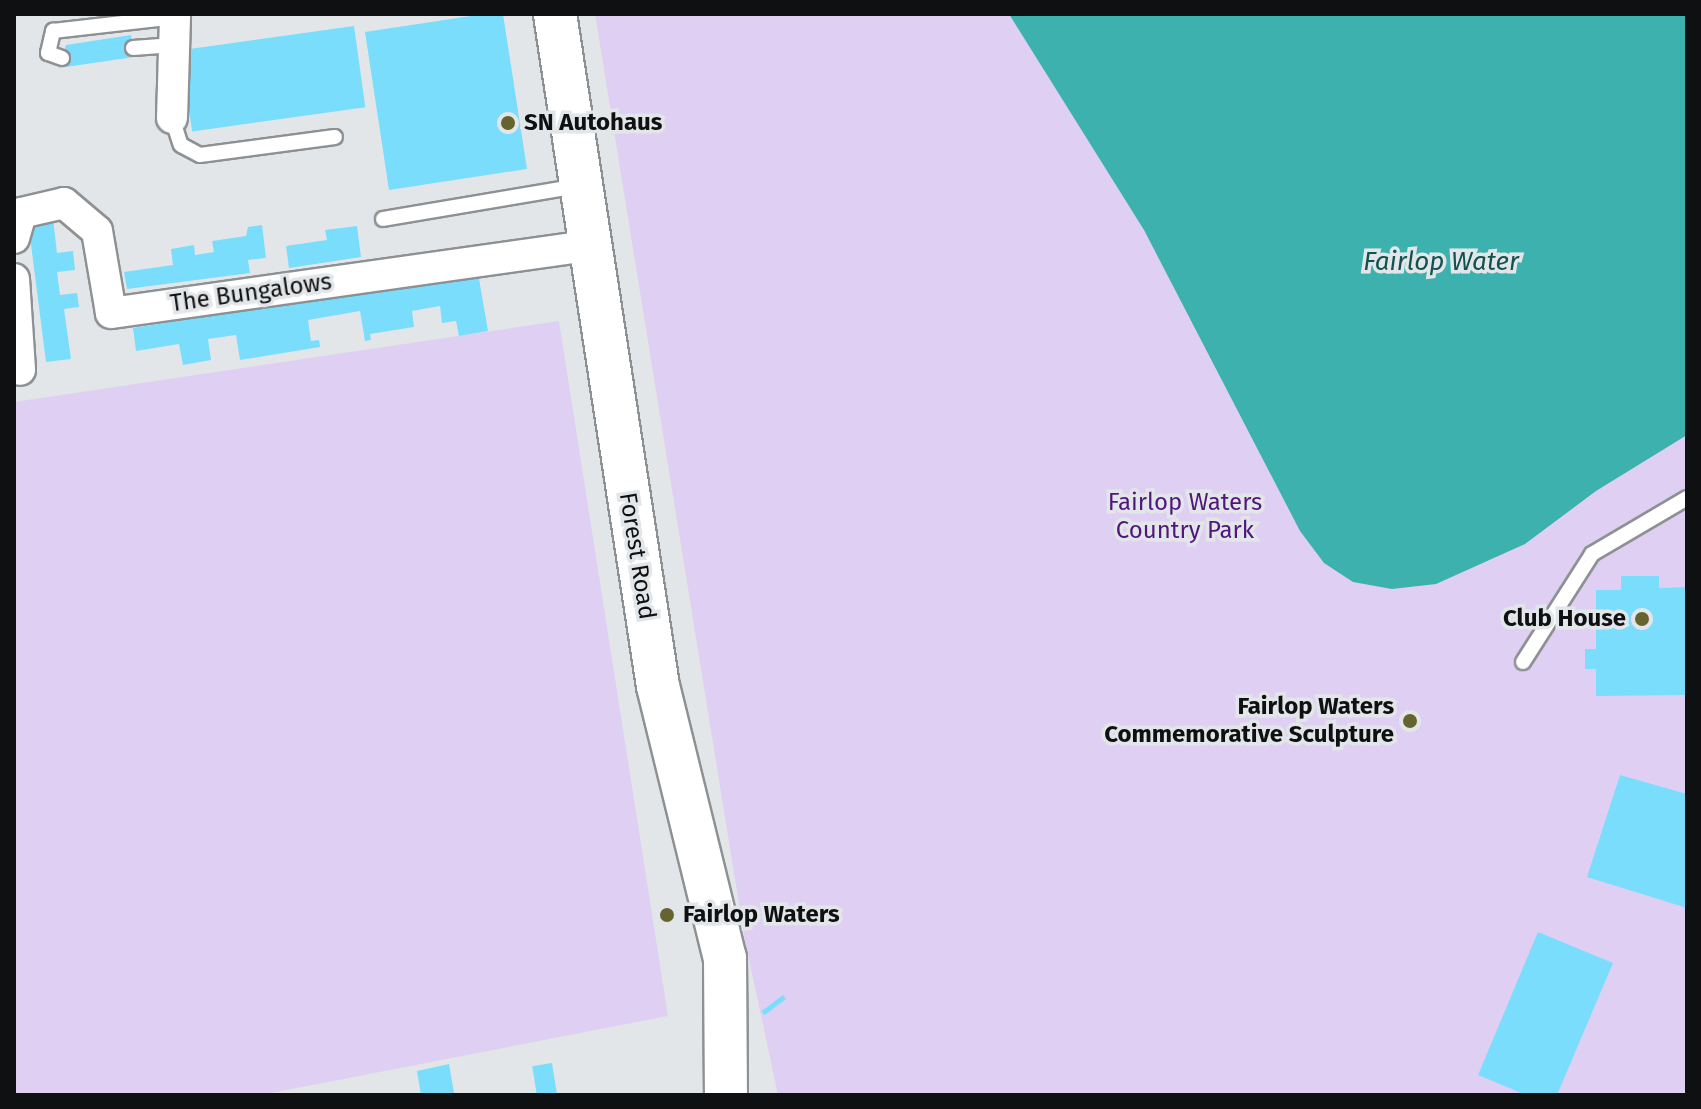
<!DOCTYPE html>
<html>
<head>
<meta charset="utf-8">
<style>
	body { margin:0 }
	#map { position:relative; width:1701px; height:1109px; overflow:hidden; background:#e3e6e9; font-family:"Fira Sans",sans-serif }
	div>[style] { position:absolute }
	.green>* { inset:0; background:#dfd0f3 }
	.water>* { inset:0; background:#3cb1ae }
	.building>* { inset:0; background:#7addfc; transform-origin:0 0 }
	.roads { filter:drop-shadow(2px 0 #8e9194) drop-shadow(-2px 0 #8e9194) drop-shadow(0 2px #8e9194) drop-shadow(0 -2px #8e9194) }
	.lane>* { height:14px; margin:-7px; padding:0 7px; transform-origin:7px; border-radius:7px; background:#fff }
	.street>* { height:30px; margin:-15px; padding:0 15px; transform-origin:15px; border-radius:15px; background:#fff }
	.secondary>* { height:42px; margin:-21px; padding:0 21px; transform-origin:21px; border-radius:21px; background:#fff }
	.dots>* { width:22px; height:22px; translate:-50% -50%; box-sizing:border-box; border:4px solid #e3e6e9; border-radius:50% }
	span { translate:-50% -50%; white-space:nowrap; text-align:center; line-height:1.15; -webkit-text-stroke:7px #e3e6e9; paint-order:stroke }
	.poi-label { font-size:24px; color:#0f1011; font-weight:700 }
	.left { translate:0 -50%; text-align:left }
	.right { translate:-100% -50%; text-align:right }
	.street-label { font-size:24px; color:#0f1011 }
	.park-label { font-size:24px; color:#50167c }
	.water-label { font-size:26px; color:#105351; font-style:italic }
	.frame { position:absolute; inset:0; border:16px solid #0f1011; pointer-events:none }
</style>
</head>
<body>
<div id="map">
	<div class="green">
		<i style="clip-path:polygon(595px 14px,1687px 14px,1687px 1095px,778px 1095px,745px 941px)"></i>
		<i style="clip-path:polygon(559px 321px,668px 1016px,261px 1095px,14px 1095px,14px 402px)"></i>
	</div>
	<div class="water">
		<i style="clip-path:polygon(1009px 14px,1687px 14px,1687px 435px,1596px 491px,1525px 544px,1436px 584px,1392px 589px,1353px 582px,1324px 563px,1300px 531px,1144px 230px)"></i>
	</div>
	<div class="building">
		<i style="clip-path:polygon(484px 14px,503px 14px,527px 169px,389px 190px,365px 32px)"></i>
		<i style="left:354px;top:26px;width:82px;height:175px;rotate:82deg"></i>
		<i style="clip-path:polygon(131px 35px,134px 57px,59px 68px,66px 45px)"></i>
		<i style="clip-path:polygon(52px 210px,57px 253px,73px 251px,75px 270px,57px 272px,60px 295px,77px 293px,79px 307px,64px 309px,71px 359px,46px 362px,27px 213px)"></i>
		<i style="clip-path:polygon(262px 225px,266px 258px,248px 260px,250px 273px,127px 289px,124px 272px,173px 265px,171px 249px,194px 245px,195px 255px,214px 252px,212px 241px,246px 236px,248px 227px)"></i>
		<i style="clip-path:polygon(357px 226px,361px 257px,289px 268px,286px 246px,327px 240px,325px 230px)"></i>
		<i style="clip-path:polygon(478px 273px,488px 331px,459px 336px,456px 321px,442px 323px,440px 306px,412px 311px,414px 327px,370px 334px,371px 340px,365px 341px,360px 311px,308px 320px,311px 341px,319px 340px,320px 347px,240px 360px,236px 335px,208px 339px,211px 360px,183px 365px,179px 344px,136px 351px,133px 328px)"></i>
		<i style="clip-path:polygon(1621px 576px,1659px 576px,1659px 588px,1687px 587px,1687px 695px,1596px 696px,1596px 669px,1585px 669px,1585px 649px,1596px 649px,1596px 590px,1621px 590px)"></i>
		<i style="clip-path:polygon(1620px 775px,1687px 794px,1687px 908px,1587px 877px)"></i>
		<i style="clip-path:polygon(1538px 932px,1613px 963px,1557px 1095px,1526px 1095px,1478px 1075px)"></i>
		<i style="left:783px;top:995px;width:5px;height:27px;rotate:53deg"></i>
		<i style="left:552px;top:1063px;width:32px;height:20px;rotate:81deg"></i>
		<i style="clip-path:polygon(449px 1064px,454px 1093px,421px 1095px,417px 1071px)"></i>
	</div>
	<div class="roads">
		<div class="lane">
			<i style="left:133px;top:48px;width:41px;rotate:-4.2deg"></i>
			<i style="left:62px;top:58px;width:15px;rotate:-160deg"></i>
			<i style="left:48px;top:53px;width:23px;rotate:-77deg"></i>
			<i style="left:53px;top:31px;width:123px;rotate:-6.5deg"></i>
			<i style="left:172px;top:118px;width:28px;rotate:72deg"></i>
			<i style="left:181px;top:145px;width:21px;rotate:28deg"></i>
			<i style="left:200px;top:155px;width:136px;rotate:-7.6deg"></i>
			<i style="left:383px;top:219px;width:199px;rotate:-9.6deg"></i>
			<i style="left:1523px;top:662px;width:128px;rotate:-57.4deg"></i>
			<i style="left:1592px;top:554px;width:110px;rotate:-30.5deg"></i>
		</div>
		<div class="street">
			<i style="left:172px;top:118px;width:104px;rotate:-88.3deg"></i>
			<i style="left:14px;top:238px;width:26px;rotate:-74deg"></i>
			<i style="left:21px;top:213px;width:44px;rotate:-13.1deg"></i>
			<i style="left:64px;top:203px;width:43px;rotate:40.3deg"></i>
			<i style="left:97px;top:231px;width:83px;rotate:80.3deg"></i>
			<i style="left:111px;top:313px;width:481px;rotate:-8deg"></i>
			<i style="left:14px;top:279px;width:91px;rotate:86.2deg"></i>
		</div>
		<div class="secondary">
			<i style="left:555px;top:14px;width:680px;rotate:81.29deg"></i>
			<i style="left:658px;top:686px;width:280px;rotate:76.2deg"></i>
			<i style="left:725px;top:958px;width:137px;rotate:89.6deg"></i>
		</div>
	</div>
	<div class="dots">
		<i style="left:508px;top:123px;background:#656430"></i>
		<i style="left:1642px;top:619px;background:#656430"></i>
		<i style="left:1410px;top:721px;background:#656430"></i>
		<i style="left:667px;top:915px;background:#656430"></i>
	</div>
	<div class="poi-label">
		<span class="left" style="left:524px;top:123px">SN Autohaus</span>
		<span class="right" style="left:1626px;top:619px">Club House</span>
		<span class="right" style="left:1394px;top:721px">Fairlop Waters<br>Commemorative Sculpture</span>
		<span class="left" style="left:683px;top:915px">Fairlop Waters</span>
	</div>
	<div class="street-label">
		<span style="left:251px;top:293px;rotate:-8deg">The Bungalows</span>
		<span style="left:637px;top:556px;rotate:81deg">Forest Road</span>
	</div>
	<div class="park-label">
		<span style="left:1185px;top:517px">Fairlop Waters<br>Country Park</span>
	</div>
	<div class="water-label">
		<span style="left:1441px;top:262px">Fairlop Water</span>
	</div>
	<div class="frame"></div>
</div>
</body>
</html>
